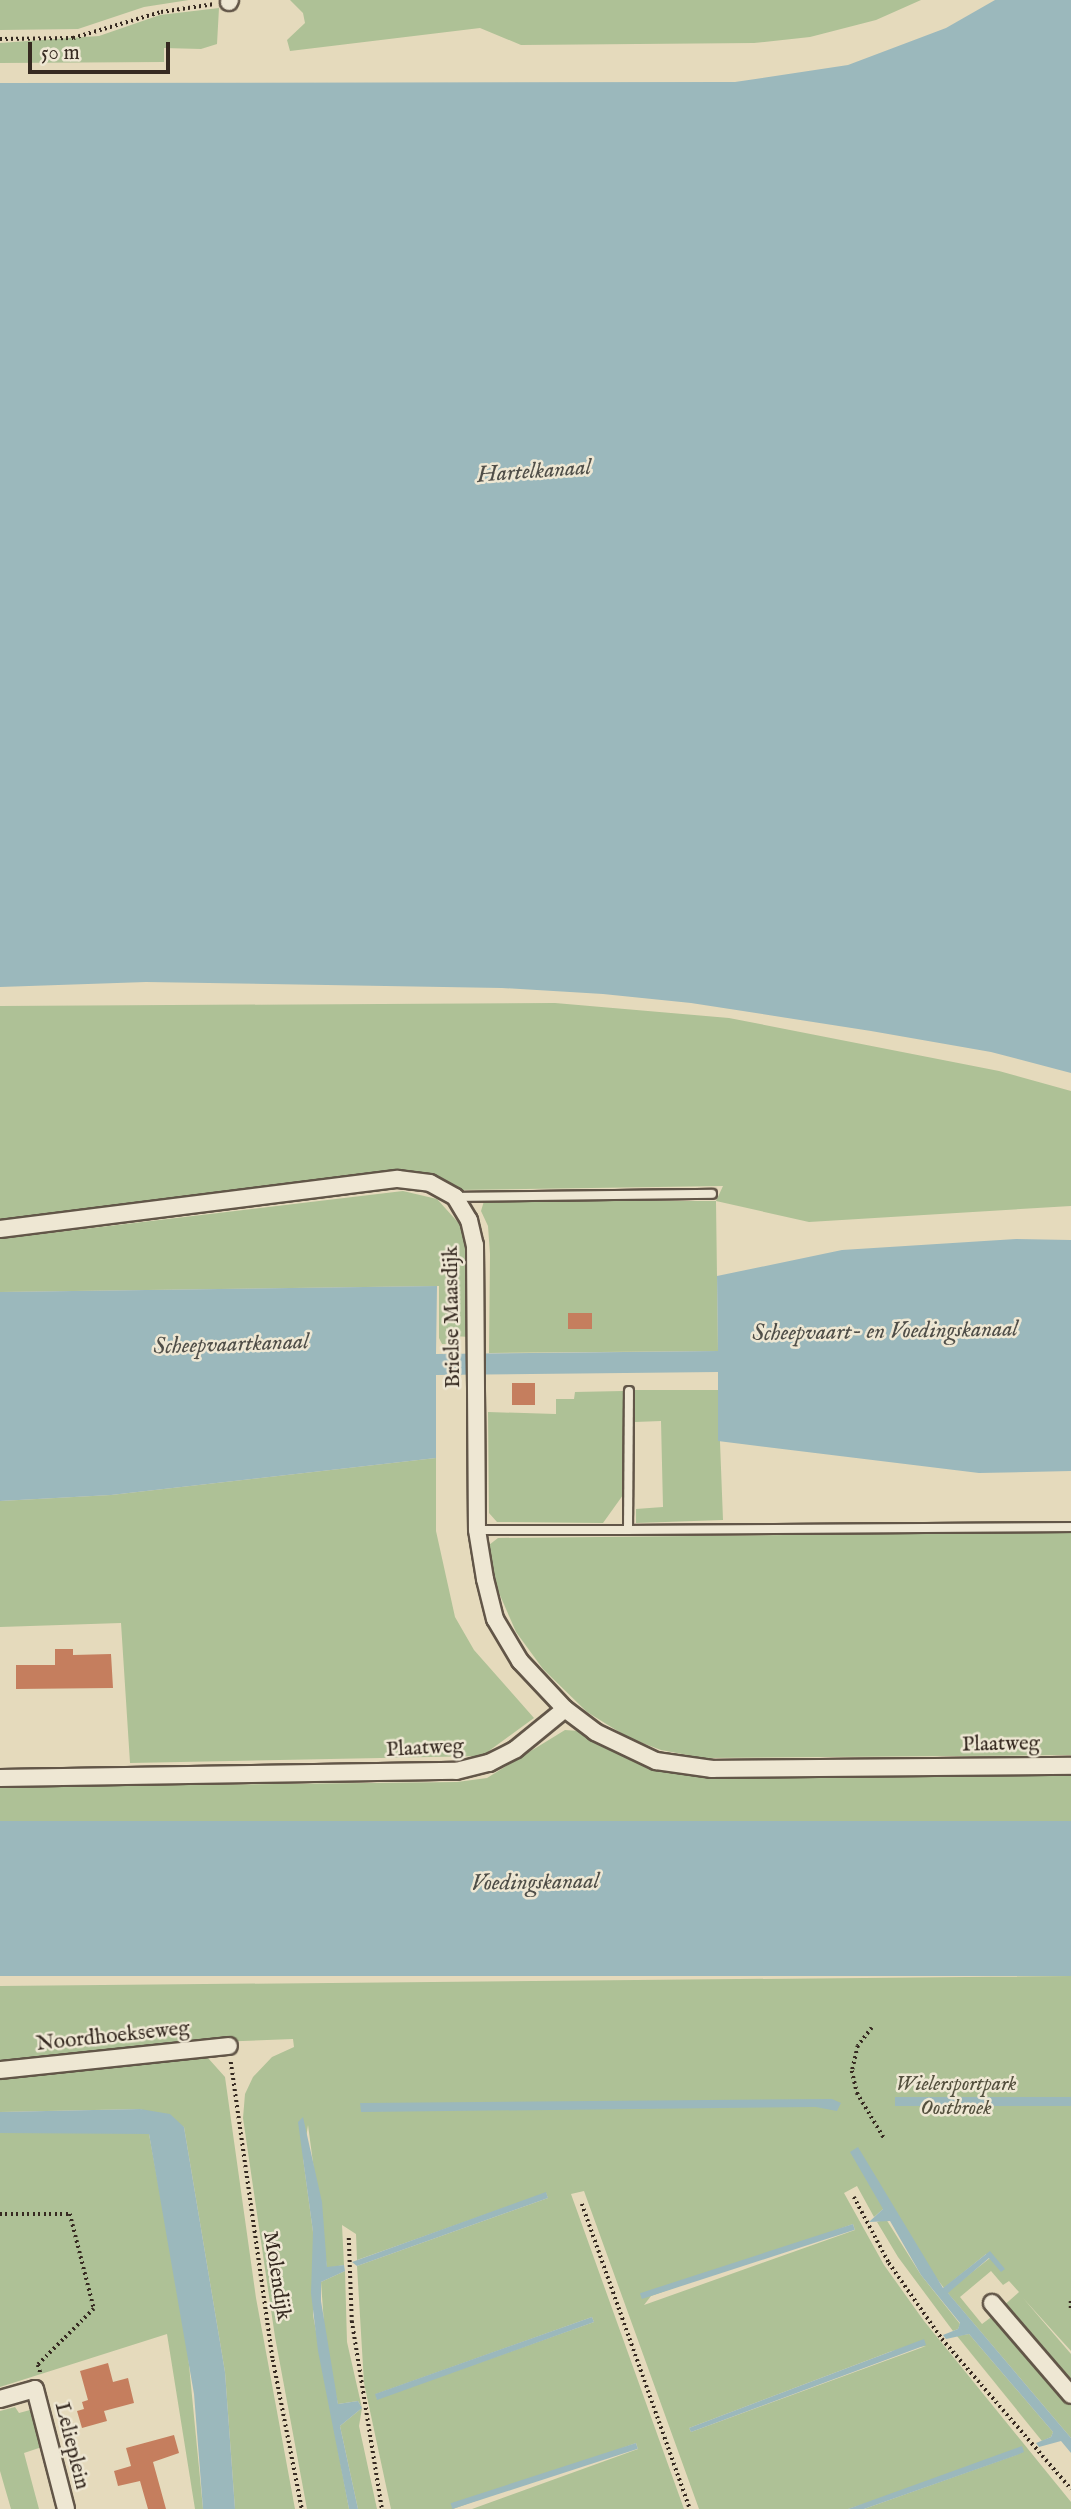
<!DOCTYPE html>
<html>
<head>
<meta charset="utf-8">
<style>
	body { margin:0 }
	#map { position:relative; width:1071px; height:2509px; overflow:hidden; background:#e5dabc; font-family:"IM FELL English",serif }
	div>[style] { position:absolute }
	.green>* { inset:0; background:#aec196 }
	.water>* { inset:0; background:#9bb8bc; transform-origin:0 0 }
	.building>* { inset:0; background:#c57e5e; transform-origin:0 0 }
	.path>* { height:3.5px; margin-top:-1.75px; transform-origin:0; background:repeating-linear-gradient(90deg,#362a21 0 2px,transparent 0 5.5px) }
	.roads { filter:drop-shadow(2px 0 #625648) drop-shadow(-2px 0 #625648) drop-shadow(0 2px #625648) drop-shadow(0 -2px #625648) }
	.lane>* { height:8px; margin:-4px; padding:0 4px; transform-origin:4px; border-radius:4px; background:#eee7d3 }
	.street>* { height:16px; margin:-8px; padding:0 8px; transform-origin:8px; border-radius:8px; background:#eee7d3 }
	span { translate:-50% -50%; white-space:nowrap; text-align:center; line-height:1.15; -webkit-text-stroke:5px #eee7d3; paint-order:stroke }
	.street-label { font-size:21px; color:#362a21 }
	.park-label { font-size:21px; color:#54503e; font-style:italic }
	.water-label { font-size:23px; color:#4f4e48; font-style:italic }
	.scale { position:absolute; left:28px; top:42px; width:142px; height:32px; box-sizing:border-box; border:4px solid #362a21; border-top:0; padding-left:9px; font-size:21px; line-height:24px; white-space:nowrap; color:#362a21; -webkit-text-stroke:5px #eee7d3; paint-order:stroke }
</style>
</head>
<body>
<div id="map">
	<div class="green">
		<i style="clip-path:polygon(0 0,189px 0,144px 7px,78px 29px,0 30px)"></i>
		<i style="clip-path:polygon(290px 0,921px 0,876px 20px,810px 37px,754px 43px,521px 45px,480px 28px,290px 51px,287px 40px,305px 23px,303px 13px)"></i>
		<i style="clip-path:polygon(219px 8px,217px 44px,201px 49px,164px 48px,164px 62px,0 63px,0 43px,99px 36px,160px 15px)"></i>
		<i style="clip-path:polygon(555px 1003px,729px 1018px,999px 1071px,1071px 1091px,1071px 1206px,809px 1222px,716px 1201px,718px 1351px,489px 1353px,490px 1254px,488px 1226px,481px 1211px,484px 1201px,716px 1201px,723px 1186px,456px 1190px,431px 1177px,0 1221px,0 1006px)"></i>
		<i style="clip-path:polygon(403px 1191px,437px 1199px,464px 1229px,470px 1337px,453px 1336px,453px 1344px,442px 1344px,439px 1338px,439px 1286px,0 1292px,0 1239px)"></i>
		<i style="clip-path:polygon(635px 1390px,718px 1390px,723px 1520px,636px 1523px,636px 1509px,663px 1507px,661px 1421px,635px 1422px)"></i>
		<i style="clip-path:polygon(623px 1391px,623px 1495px,603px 1523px,497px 1522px,489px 1513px,488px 1412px,556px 1414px,556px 1399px,574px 1399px,575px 1392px)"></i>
		<i style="clip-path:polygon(436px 1458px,436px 1531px,455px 1617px,474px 1650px,534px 1718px,482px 1756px,130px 1763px,121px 1623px,0 1627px,0 1501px,111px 1495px)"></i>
		<i style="clip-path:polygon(1071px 1532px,1071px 1755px,703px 1758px,661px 1750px,629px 1738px,587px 1712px,543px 1669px,516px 1632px,496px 1586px,489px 1555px,489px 1545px,498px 1538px)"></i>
		<i style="clip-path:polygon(565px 1730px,579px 1731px,626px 1757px,697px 1775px,1071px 1774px,1071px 1821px,0 1831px,0 1787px,457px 1782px,487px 1778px)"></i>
		<i style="clip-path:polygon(evenodd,1071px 1976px,1071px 2351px,1023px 2298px,1071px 2354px,1071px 2386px,1002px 2307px,1019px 2292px,1009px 2281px,1003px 2285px,991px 2271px,960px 2297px,982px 2324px,994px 2315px,1071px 2403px,1071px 2438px,947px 2292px,990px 2258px,986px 2254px,944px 2288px,883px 2209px,874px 2217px,857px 2186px,844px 2193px,884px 2265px,924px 2321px,1071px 2502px,1071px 2509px,864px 2509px,1024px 2452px,848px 2509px,699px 2509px,584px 2191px,571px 2194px,684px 2509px,472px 2509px,638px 2449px,636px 2443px,453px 2509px,391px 2509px,364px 2383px,357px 2266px,548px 2198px,546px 2193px,357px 2260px,356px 2234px,342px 2225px,344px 2265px,327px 2268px,308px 2125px,303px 2158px,313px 2232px,313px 2315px,349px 2509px,307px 2509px,275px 2337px,243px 2118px,245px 2094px,253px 2077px,272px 2057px,294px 2047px,293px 2039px,216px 2042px,0 2064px,0 1986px,1071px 1976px,853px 2224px,855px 2230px,644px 2305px,651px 2296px,853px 2224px,1071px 1976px,592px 2317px,594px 2322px,377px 2399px,376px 2394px,592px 2317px,1071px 1976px,926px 2346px,691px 2432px,689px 2428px,892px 2351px,926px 2346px)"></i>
		<i style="clip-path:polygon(193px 2055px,208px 2058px,225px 2077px,256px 2298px,295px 2509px,235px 2509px,225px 2372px,184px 2127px,140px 2109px,0 2112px,0 2075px)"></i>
		<i style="clip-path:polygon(140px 2132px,149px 2134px,186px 2334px,203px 2509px,195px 2509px,167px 2334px,0 2387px,0 2133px)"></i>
		<i style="clip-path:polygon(886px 2219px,921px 2275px,960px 2324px,958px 2329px,953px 2331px,898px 2257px,877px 2222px)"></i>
		<i style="clip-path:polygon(345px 2271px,347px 2342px,362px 2408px,359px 2426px,377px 2509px,358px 2509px,340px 2426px,362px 2408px,358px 2401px,338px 2404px,326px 2352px,321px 2282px)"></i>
		<i style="clip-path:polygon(969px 2334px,1053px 2432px,1051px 2437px,1042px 2441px,957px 2336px)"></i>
		<i style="clip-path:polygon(15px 2407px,19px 2413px,30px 2410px,42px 2447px,24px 2453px,39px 2509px,11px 2509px,0 2471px,0 2411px)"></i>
	</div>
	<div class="water">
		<i style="clip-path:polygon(995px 0,1071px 0,1071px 1073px,991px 1052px,871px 1031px,691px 1003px,603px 994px,502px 988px,146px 982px,0 987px,0 83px,735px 82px,848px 65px,946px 28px)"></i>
		<i style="clip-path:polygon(1016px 1239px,1071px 1240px,1071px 1471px,979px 1473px,718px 1441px,718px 1372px,436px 1375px,436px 1458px,111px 1495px,0 1501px,0 1292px,437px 1286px,436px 1354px,718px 1351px,717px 1276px,842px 1250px)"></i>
		<i style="left:1071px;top:1821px;width:155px;height:1071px;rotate:90deg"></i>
		<i style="left:1071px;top:2097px;width:9px;height:176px;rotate:90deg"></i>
		<i style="clip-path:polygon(832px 2099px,841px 2103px,837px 2111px,816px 2107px,361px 2112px,360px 2103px)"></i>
		<i style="clip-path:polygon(140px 2109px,170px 2114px,184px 2127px,225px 2372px,235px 2509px,203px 2509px,194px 2394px,149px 2134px,0 2133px,0 2112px)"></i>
		<i style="clip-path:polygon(303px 2117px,322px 2202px,327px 2267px,344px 2265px,345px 2271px,321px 2282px,321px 2301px,338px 2404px,358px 2401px,362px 2408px,340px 2426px,358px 2509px,349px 2509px,318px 2351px,311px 2293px,313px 2232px,298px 2122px)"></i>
		<i style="clip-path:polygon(858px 2147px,943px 2288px,990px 2251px,1005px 2269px,1001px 2272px,989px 2258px,948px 2293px,1071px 2438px,1071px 2453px,1061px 2441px,1039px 2447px,1036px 2443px,1051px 2437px,1053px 2432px,969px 2334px,946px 2339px,943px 2335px,958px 2329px,960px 2323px,921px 2275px,890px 2221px,869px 2222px,883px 2209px,850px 2152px)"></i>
		<i style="clip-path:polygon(546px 2192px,548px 2198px,357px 2266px,352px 2262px)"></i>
		<i style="left:853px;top:2224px;width:6px;height:224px;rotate:72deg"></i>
		<i style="clip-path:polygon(592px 2317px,594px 2322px,377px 2400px,375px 2394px)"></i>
		<i style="clip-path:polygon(924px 2339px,926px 2345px,691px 2432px,689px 2428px)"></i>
		<i style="left:636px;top:2443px;width:6px;height:195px;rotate:72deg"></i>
		<i style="clip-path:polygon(1022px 2446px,1024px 2452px,1017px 2455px,864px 2509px,848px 2509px)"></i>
	</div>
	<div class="building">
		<i style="left:568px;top:1313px;width:24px;height:16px"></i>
		<i style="left:512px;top:1383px;width:23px;height:22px"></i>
		<i style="clip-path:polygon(55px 1649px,73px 1649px,73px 1655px,111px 1654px,113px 1688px,16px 1689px,16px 1665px,55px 1665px)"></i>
		<i style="clip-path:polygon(108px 2363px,113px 2382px,128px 2378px,134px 2403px,104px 2411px,107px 2421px,82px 2428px,77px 2411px,84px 2409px,82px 2402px,88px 2400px,80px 2371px)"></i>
		<i style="clip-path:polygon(174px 2435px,179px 2453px,153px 2462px,166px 2509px,148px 2509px,140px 2481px,118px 2486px,114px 2471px,131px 2466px,126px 2448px)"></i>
	</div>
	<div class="path">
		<i style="left:0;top:39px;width:73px;rotate:-0.8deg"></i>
		<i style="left:73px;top:38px;width:92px;rotate:-16.5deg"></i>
		<i style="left:161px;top:12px;width:54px;rotate:-8.6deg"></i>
		<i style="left:872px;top:2028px;width:23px;rotate:128deg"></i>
		<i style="left:858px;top:2046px;width:26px;rotate:103deg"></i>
		<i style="left:852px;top:2071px;width:23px;rotate:77deg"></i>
		<i style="left:857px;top:2093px;width:52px;rotate:59deg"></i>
		<i style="left:231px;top:2062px;width:301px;rotate:82deg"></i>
		<i style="left:273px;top:2360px;width:152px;rotate:79deg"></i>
		<i style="left:854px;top:2197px;width:75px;rotate:62.1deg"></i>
		<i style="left:889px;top:2263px;width:93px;rotate:55.1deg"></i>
		<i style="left:942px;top:2339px;width:198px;rotate:49.3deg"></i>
		<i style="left:582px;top:2204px;width:324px;rotate:70.5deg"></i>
		<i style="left:0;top:2214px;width:70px"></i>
		<i style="left:70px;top:2214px;width:98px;rotate:75.8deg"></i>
		<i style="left:94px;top:2309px;width:79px;rotate:135deg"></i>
		<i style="left:38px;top:2365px;width:10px;rotate:73deg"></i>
		<i style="left:349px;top:2238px;width:83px;rotate:87.9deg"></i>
		<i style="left:352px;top:2321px;width:190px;rotate:80.9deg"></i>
		<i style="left:1071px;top:2301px;width:9px;rotate:90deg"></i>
	</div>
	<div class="roads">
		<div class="lane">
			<i style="left:455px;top:1197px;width:257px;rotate:-0.7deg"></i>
			<i style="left:477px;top:1530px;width:151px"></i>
			<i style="left:628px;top:1530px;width:139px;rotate:-89.6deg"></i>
			<i style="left:628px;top:1530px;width:443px;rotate:-0.4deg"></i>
		</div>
		<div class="street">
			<i style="left:229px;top:2px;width:2px;rotate:-63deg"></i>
			<i style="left:0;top:1229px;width:401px;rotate:-7.2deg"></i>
			<i style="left:398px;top:1179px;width:32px;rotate:7deg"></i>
			<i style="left:430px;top:1183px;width:29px;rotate:29deg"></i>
			<i style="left:455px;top:1197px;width:27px;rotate:59deg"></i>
			<i style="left:469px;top:1220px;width:26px;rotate:77deg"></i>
			<i style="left:475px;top:1245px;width:285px;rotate:89.6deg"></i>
			<i style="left:477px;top:1530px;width:50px;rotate:80.7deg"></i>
			<i style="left:485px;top:1579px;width:41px;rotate:76deg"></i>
			<i style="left:495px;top:1619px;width:49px;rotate:59.2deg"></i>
			<i style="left:520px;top:1661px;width:66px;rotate:46.8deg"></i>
			<i style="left:565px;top:1709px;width:38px;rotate:37deg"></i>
			<i style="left:595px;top:1732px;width:68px;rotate:25.4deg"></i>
			<i style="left:656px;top:1761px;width:57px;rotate:8.1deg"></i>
			<i style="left:712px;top:1769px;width:359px;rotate:-0.5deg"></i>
			<i style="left:0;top:1778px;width:456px;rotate:-0.9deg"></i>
			<i style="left:456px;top:1771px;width:34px;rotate:-14deg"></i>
			<i style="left:489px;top:1763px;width:30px;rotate:-27deg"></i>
			<i style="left:516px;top:1749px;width:63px;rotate:-39.2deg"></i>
			<i style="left:0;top:2070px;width:230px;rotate:-6deg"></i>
			<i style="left:992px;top:2303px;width:121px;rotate:49.3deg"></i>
			<i style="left:0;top:2399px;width:36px;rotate:-16deg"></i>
			<i style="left:35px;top:2389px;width:124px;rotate:75.5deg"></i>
		</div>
	</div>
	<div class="street-label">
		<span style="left:453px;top:1317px;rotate:-91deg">Brielse Maasdijk</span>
		<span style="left:1001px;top:1745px;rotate:-1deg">Plaatweg</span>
		<span style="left:425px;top:1749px;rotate:-3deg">Plaatweg</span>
		<span style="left:113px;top:2037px;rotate:-6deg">Noordhoekseweg</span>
		<span style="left:276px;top:2276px;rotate:81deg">Molendijk</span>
		<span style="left:71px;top:2446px;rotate:76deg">Lelieplein</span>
	</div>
	<div class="park-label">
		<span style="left:956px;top:2097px">Wielersportpark<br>Oostbroek</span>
	</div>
	<div class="water-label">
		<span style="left:534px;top:472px;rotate:-4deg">Hartelkanaal</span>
		<span style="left:885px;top:1332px;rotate:-1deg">Scheepvaart- en Voedingskanaal</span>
		<span style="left:231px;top:1345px;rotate:-2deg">Scheepvaartkanaal</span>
		<span style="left:535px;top:1883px;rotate:-1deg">Voedingskanaal</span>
	</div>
	<div class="scale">50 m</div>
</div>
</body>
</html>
